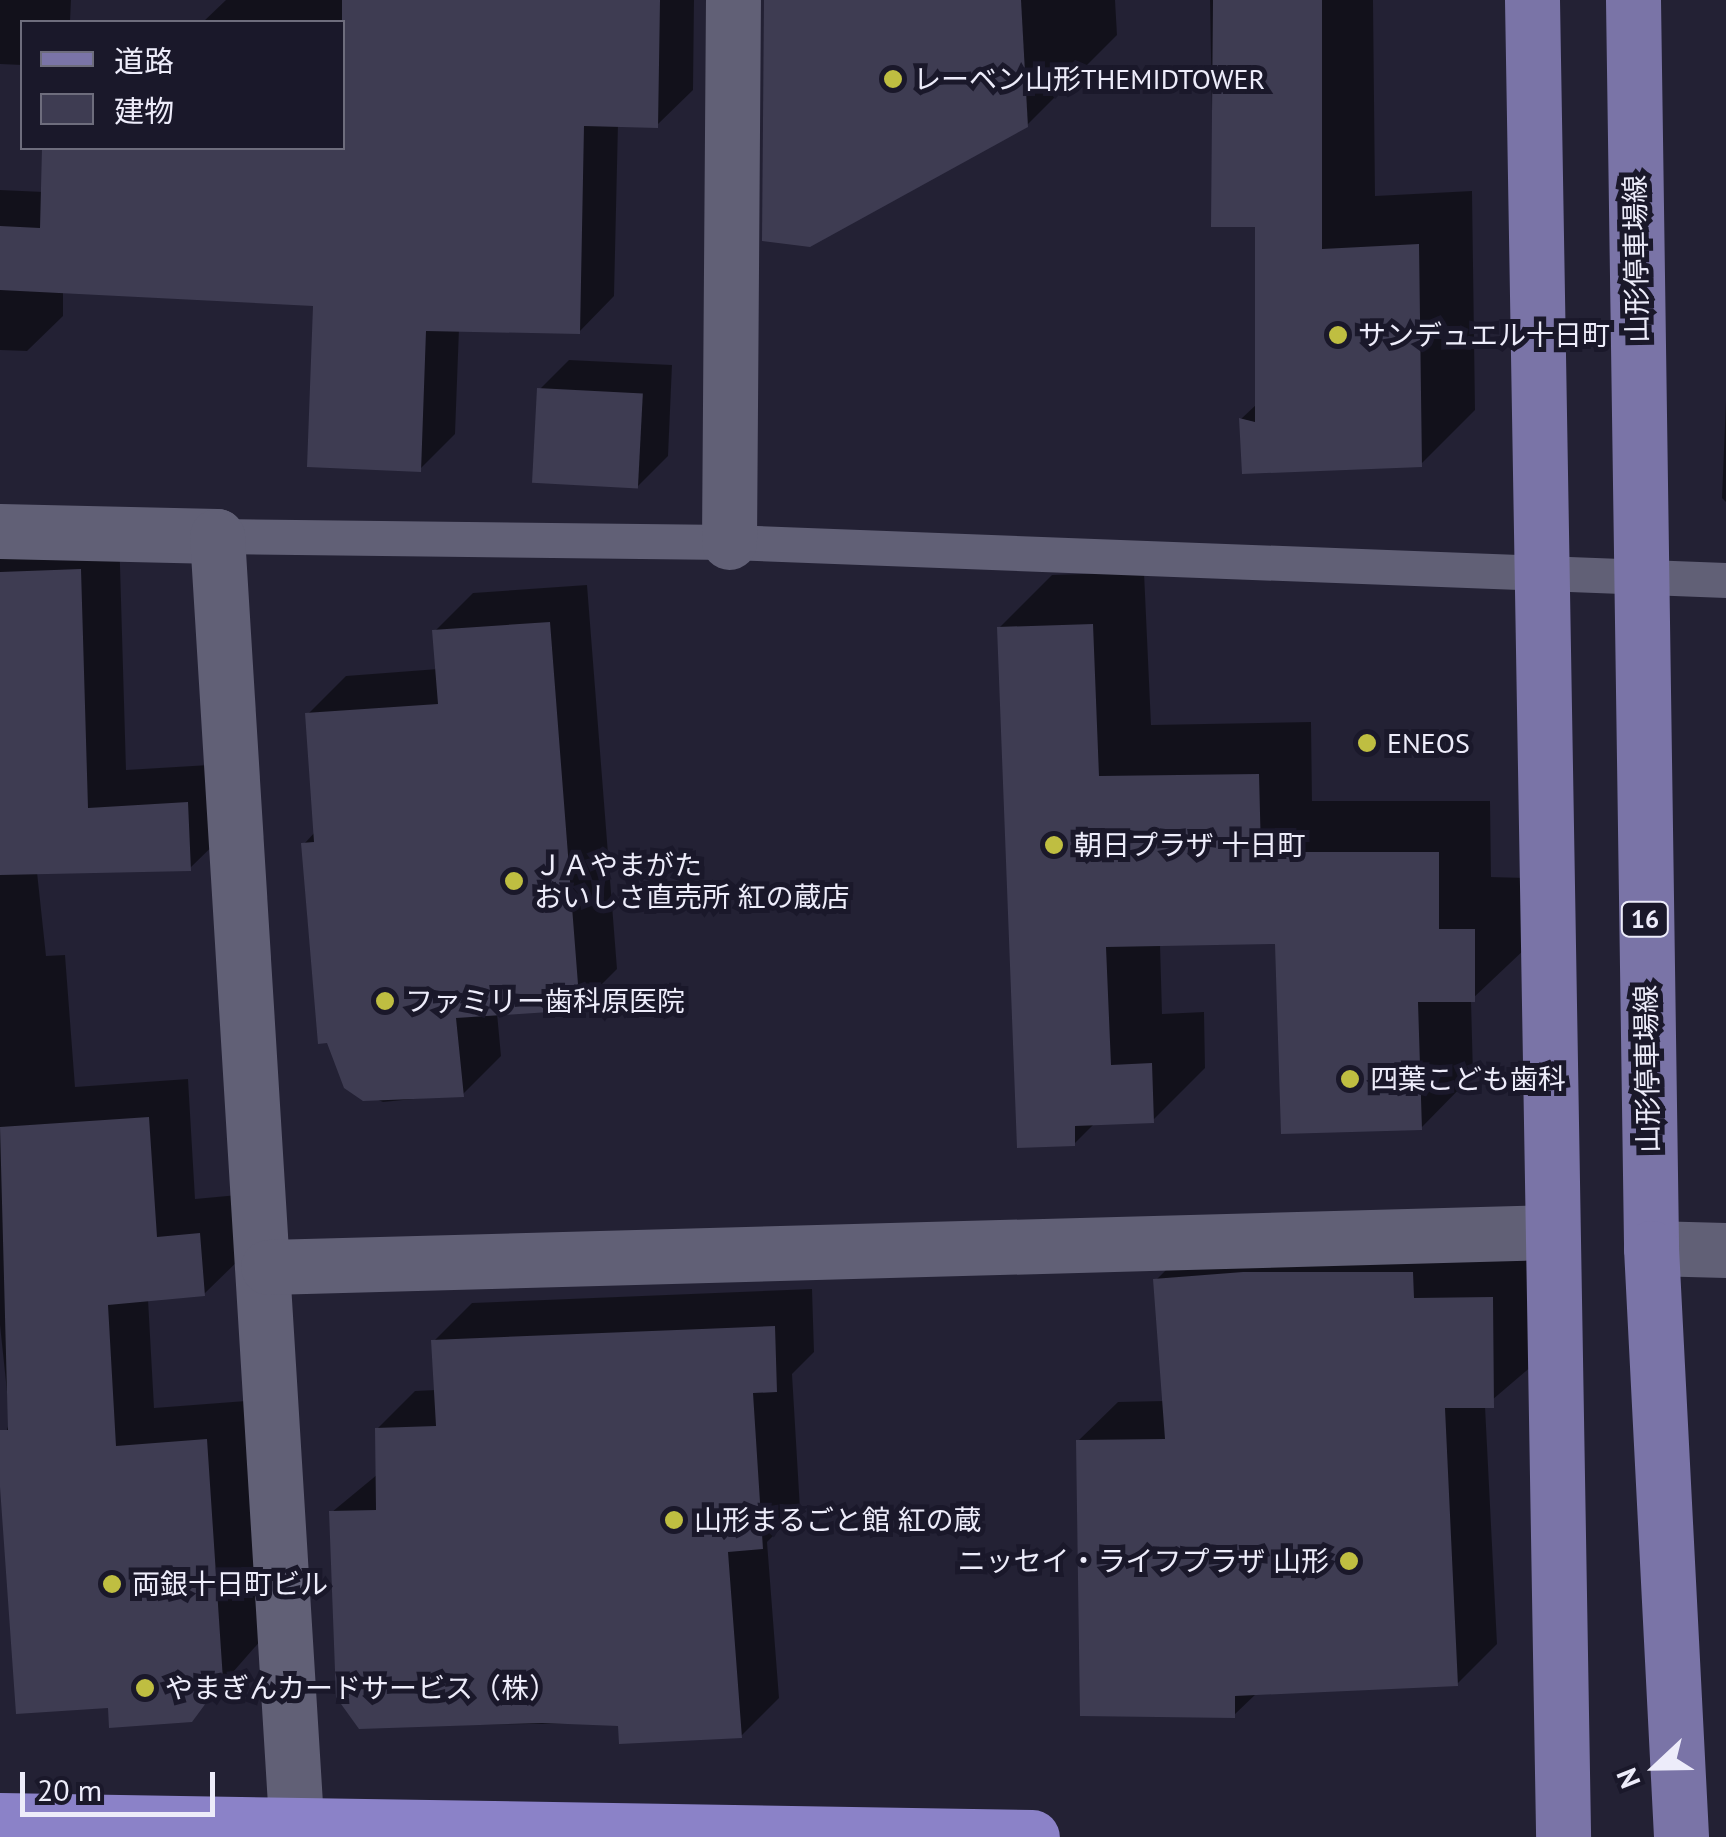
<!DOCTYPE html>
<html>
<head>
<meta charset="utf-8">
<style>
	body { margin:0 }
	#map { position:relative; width:1726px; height:1837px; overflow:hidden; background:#232134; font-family:"PT Sans","Noto Sans JP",sans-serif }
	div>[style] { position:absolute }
	.shadow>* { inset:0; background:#0007 }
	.building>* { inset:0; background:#3e3c52; transform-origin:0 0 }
	.lane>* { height:35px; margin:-17.5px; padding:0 17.5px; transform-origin:17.5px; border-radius:17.5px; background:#616076 }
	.street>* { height:55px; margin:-27.5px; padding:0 27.5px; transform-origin:27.5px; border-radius:27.5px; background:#616076 }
	.primary>* { height:55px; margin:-27.5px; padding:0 27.5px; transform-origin:27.5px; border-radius:27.5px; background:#7a74a7 }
	.highway>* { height:55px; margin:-27.5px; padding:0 27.5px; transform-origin:27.5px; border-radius:27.5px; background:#8b82c8 }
	.dots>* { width:28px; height:28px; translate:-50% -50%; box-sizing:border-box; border:5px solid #1a182a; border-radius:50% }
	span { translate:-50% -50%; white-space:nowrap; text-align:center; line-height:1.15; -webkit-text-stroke:10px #1a182a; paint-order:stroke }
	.shield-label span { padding:2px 8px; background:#1a182a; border:2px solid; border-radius:8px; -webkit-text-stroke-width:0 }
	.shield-label { font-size:25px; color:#edecfa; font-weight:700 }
	.poi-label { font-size:28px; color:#edecfa }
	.left { translate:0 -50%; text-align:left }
	.right { translate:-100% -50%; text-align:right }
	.street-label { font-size:28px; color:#edecfa }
	.legend { position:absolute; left:20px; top:20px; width:325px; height:130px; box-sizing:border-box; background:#1a182a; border:2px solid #6e6d7d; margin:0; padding:12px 18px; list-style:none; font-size:30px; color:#edecfa }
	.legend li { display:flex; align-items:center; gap:20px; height:50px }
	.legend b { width:50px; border:2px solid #6e6d7d }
	.north { position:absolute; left:1606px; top:1717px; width:100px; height:100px; -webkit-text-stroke:8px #1a182a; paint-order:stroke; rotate:248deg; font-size:28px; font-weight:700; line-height:40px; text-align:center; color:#edecfa }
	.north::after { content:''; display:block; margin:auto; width:35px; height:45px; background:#edecfa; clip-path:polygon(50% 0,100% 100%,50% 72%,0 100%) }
	.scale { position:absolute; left:20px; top:1772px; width:195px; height:45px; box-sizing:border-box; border:5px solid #edecfa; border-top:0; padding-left:12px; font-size:30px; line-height:35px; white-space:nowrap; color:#edecfa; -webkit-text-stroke:8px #1a182a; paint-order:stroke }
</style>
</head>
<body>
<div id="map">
	<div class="shadow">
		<i style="clip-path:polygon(0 0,71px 0,70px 22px,22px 22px,22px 65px,0 64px)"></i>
		<i style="clip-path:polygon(226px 0,694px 0,693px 90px,657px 125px,618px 124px,614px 296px,579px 332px,459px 329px,455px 434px,420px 469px,316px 303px,63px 290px,63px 316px,27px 351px,0 350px,0 190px,44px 192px,45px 148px,342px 148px,342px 22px,203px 22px)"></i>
		<i style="clip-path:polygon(769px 0,1115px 0,1117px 35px,1027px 125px)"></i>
		<i style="clip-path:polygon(1210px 0,1373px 0,1375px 196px,1472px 191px,1475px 410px,1421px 464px,1241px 419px,1258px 403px,1258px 225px,1214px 224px)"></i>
		<i style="clip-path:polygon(569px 360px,672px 365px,668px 456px,638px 486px,539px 390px)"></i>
		<i style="clip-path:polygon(1726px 401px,1726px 502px,1722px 498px)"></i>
		<i style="clip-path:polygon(119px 531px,126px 770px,226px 764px,230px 829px,190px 868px,37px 872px,46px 956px,65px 955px,75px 1087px,188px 1079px,195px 1199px,238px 1195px,244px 1255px,204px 1294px,148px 1299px,154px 1408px,246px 1401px,262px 1639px,191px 1720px,110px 1705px,0 1452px,10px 1420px,0 1325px,0 535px)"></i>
		<i style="clip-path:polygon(1144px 572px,1151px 725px,1311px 722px,1312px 801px,1490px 801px,1491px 877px,1527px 878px,1526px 948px,1471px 1000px,1473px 1075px,1421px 1128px,1277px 942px,1160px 944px,1162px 1014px,1204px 1012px,1205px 1068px,1153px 1120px,1095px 1123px,1074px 1144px,999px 628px,1052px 575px)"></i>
		<i style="clip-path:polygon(587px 585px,617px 969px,579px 1007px,497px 1013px,501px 1056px,463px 1094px,383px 1102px,346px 1086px,329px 1040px,320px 1041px,308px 922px,304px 844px,316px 831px,308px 714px,346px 676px,438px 669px,435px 631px,473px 593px)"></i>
		<i style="clip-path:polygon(1196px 1240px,1532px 1259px,1532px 1366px,1485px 1406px,1497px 1644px,1457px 1684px,1257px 1693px,1234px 1715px,1078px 1441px,1118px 1402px,1164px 1401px,1156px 1280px)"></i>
		<i style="clip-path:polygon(812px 1289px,814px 1352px,792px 1374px,800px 1509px,767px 1542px,779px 1698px,741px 1736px,621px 1723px,361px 1726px,332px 1512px,378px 1474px,377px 1429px,415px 1391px,436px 1390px,434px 1341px,472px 1303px)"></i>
	</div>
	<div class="building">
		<i style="clip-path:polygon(342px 0,660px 0,658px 128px,584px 126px,580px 334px,426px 331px,421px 472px,307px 467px,313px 306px,0 290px,0 226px,40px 228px,42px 148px,342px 148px)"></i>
		<i style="clip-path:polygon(764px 0,1021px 0,1028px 127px,810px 247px,762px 241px)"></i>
		<i style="clip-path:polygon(1213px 0,1322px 0,1322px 249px,1419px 244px,1422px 467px,1242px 474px,1239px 418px,1255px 422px,1255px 227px,1211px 227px)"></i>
		<i style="left:537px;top:388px;width:106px;height:95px;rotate:3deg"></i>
		<i style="clip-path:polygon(81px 569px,88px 808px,188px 802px,191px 871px,0 875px,0 572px)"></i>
		<i style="clip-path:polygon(550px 622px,580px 1010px,456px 1018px,464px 1097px,363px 1101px,344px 1088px,327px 1043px,318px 1044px,301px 843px,314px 842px,305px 713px,438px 704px,432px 630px)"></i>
		<i style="clip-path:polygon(1093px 624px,1099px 776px,1259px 774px,1261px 852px,1439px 852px,1439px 929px,1475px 929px,1475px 1002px,1418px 1002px,1422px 1130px,1281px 1134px,1275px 944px,1106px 947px,1111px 1065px,1152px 1063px,1154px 1123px,1075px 1126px,1075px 1146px,1017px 1148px,997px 627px)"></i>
		<i style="clip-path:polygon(149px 1117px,157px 1237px,200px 1233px,205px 1296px,108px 1305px,116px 1446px,207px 1439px,223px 1680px,192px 1722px,109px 1728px,108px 1708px,16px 1714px,0 1487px,0 1430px,8px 1430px,0 1127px)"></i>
		<i style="clip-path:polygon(1243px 1272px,1413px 1272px,1414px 1298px,1493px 1297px,1494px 1408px,1445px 1408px,1458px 1686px,1235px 1696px,1235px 1718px,1080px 1716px,1076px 1440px,1165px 1439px,1153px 1279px)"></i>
		<i style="clip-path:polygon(775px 1326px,777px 1392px,753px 1393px,763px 1549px,728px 1552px,742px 1738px,619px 1744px,618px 1726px,542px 1723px,359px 1729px,336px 1697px,329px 1511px,376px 1510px,375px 1428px,436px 1426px,431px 1340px)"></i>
	</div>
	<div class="lane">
		<i style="left:217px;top:536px;width:512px;rotate:0.67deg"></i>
		<i style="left:729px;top:542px;width:998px;rotate:2.18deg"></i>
	</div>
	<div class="street">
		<i style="left:0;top:531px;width:217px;rotate:1.3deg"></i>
		<i style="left:217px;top:536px;width:1287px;rotate:86.48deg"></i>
		<i style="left:729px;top:542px;width:542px;rotate:-89.58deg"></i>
		<i style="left:1651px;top:1248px;width:75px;rotate:1.5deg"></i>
		<i style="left:268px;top:1267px;width:1283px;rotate:-1.56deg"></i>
	</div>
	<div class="primary">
		<i style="left:1532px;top:0;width:1837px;rotate:89.03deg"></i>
		<i style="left:1633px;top:0;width:1248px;rotate:89.17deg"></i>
		<i style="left:1651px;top:1248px;width:590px;rotate:87.08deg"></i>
	</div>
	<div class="highway">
		<i style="left:0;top:1820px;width:1032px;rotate:0.94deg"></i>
	</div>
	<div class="dots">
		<i style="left:893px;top:79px;background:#bfbe41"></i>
		<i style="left:1338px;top:335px;background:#bfbe41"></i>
		<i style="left:1367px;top:743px;background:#bfbe41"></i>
		<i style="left:1054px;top:845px;background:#bfbe41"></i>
		<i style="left:514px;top:881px;background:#bfbe41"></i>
		<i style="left:385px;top:1001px;background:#bfbe41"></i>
		<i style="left:1350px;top:1079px;background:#bfbe41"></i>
		<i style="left:674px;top:1520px;background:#bfbe41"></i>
		<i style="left:1349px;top:1561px;background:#bfbe41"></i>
		<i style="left:112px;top:1584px;background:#bfbe41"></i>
		<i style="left:145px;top:1688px;background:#bfbe41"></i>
	</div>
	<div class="shield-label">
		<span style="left:1645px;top:919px">16</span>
	</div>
	<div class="poi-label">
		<span class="left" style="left:913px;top:79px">レーベン山形THEMIDTOWER</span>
		<span class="left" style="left:1358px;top:335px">サンデュエル十日町</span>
		<span class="left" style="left:1387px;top:743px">ENEOS</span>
		<span class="left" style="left:1074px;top:845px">朝日プラザ 十日町</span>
		<span class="left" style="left:534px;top:881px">ＪＡやまがた<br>おいしさ直売所 紅の蔵店</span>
		<span class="left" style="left:405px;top:1001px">ファミリー歯科原医院</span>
		<span class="left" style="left:1370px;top:1079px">四葉こども歯科</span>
		<span class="left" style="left:694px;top:1520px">山形まるごと館 紅の蔵</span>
		<span class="right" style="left:1329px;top:1561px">ニッセイ・ライフプラザ 山形</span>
		<span class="left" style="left:132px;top:1584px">両銀十日町ビル</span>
		<span class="left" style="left:165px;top:1688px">やまぎんカードサービス（株）</span>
	</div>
	<div class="street-label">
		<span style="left:1636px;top:259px;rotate:-91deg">山形停車場線</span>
		<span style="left:1647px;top:1069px;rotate:-91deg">山形停車場線</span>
	</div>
	<ul class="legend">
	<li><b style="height:12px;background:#7a74a7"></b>道路</li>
	<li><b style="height:28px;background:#3e3c52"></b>建物</li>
	</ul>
	<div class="north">N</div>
	<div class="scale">20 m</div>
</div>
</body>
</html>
